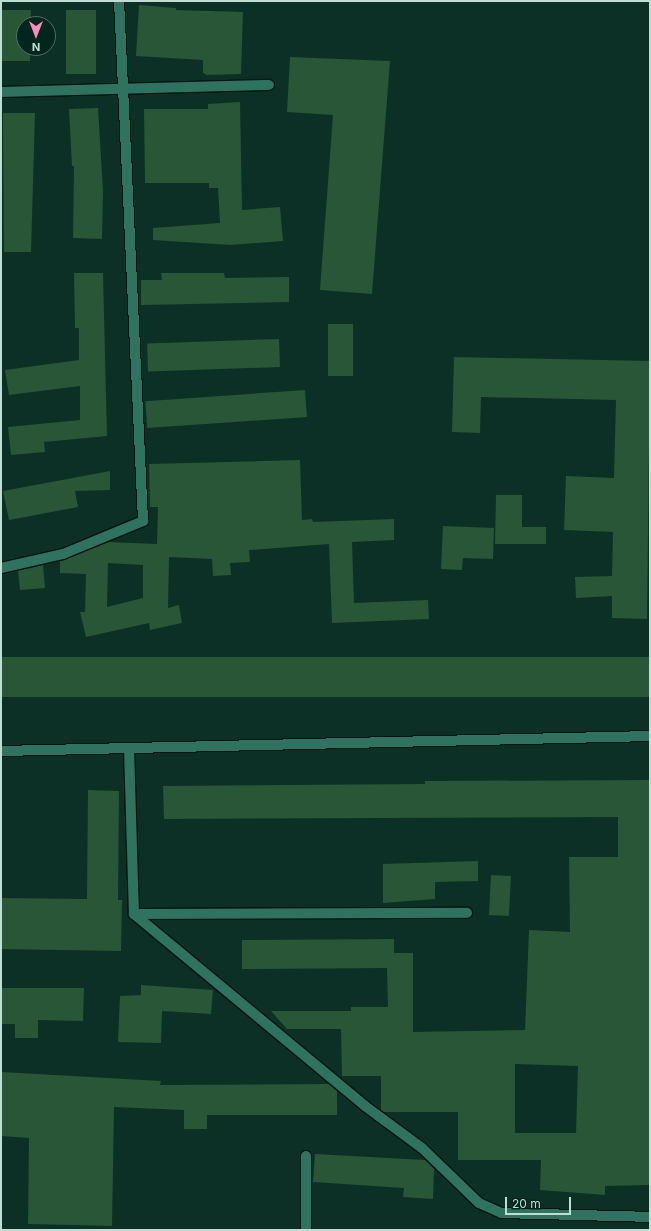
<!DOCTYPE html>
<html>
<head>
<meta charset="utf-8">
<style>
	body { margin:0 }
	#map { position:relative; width:651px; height:1231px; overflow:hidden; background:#0c3026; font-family:Inter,sans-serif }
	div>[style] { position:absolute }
	.building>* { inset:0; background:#285636; transform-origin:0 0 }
	.roads { filter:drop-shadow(1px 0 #031610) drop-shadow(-1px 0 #031610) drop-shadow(0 1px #031610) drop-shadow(0 -1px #031610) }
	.minor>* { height:10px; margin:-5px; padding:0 5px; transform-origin:5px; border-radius:5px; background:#307260 }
	.tertiary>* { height:10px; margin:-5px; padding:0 5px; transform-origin:5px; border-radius:5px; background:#307260 }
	span { translate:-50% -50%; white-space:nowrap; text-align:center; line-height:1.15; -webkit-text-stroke:4px #02261d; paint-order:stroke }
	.frame { position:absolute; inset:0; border:2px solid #beded3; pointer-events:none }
	.north { position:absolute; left:16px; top:16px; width:40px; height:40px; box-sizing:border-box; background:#02261d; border:1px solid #4d7066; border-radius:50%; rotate:180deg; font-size:11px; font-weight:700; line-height:16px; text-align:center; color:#beded3 }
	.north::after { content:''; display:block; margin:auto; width:14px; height:18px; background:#fc8fc1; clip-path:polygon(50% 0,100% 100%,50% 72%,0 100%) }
	.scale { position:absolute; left:505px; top:1197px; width:66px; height:18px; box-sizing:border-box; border:2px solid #beded3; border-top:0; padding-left:5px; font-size:12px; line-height:14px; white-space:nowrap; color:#beded3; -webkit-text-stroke:3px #02261d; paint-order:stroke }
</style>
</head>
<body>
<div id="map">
	<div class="building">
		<i style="clip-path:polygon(139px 5px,176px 8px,176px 10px,243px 12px,241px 74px,207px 75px,203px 73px,203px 60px,136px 56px)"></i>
		<i style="clip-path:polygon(1px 10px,31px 10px,30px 24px,24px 24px,24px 48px,30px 48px,30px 61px,1px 61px)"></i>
		<i style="left:66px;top:10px;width:30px;height:64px"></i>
		<i style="clip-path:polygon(290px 57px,390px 61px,372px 294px,320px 290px,333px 115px,287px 112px)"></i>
		<i style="clip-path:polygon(240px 102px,242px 210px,280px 207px,283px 241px,231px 245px,153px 240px,153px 228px,220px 223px,218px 188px,209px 188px,209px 183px,145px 183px,144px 109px,208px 109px,208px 104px)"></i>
		<i style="clip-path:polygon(98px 108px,103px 191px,102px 239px,73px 238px,74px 166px,72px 166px,69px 109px)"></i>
		<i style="clip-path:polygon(3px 113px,35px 113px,31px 252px,4px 252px)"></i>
		<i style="clip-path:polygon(74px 273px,103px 273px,107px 436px,44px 442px,45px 452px,11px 455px,8px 427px,80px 420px,80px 386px,9px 395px,5px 370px,79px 360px,79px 328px,75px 328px)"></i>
		<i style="clip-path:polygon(161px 273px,224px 273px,225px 278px,289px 277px,289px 302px,141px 305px,141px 280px,162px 280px)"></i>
		<i style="left:328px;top:324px;width:25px;height:52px"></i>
		<i style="left:279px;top:339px;width:28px;height:132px;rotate:88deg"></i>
		<i style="clip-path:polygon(454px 357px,650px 361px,647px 619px,612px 618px,612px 596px,576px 598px,575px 577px,612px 576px,613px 532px,564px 530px,566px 476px,614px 478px,616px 400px,481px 397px,480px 433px,452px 432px)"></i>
		<i style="left:305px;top:390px;width:27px;height:160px;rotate:86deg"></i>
		<i style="clip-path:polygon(evenodd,300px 460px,302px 520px,312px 519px,313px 522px,394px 519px,394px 540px,352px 542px,354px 603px,428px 600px,429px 619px,332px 623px,329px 544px,249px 550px,250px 562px,230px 563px,231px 575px,213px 576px,212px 559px,169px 557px,168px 608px,179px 605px,182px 623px,150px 630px,149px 623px,86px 637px,80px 612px,85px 612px,86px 574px,60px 573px,60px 561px,109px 542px,157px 544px,158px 507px,150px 507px,149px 464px,300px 460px,108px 563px,143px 565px,143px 598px,107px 607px,108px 563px)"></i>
		<i style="clip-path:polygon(110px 471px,110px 490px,75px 491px,78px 507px,9px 520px,3px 491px)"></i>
		<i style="clip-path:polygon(496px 495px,522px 495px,522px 527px,546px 527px,546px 544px,495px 544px)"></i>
		<i style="clip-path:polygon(443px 526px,494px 528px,493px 559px,463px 558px,462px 570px,441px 569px)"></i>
		<i style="clip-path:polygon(43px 565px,45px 588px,20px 590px,18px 571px)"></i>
		<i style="left:650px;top:657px;width:40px;height:649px;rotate:90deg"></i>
		<i style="clip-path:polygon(evenodd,650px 780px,650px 1185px,605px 1186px,605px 1195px,540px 1190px,541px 1160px,458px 1160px,458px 1112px,384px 1112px,381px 1110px,381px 1076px,342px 1076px,341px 1029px,287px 1029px,271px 1011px,351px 1011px,351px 1007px,388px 1007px,387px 968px,242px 969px,242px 940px,394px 939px,394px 953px,413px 953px,413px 1032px,525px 1030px,529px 930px,570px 932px,569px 857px,618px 857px,618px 817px,164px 819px,163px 786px,425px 784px,425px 781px,650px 780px,515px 1064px,578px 1066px,576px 1133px,515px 1133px,515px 1064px)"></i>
		<i style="clip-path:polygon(88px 790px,119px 791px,118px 900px,122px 900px,121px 951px,1px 949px,1px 898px,87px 899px)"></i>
		<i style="clip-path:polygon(478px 861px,478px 881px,435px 882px,435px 899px,383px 903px,383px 864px)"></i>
		<i style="left:491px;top:875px;width:20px;height:40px;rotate:3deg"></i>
		<i style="clip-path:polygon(141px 985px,213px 990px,211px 1014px,162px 1011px,161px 1043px,118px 1042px,120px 996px,141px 995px)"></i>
		<i style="clip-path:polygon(1px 988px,84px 988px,83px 1021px,38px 1020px,38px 1038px,15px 1038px,15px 1024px,1px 1024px)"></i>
		<i style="clip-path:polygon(1px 1072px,161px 1081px,160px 1085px,329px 1084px,337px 1091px,337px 1115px,207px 1115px,207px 1129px,184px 1129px,184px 1110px,114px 1107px,112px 1226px,28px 1224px,29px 1138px,1px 1136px)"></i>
		<i style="clip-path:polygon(315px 1154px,425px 1160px,434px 1169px,433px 1199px,403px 1197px,404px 1188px,313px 1182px)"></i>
	</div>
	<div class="roads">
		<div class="minor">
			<i style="left:1px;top:92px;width:268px;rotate:-1.5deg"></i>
			<i style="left:1px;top:568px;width:64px;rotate:-12.7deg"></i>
			<i style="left:63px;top:554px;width:87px;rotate:-22.4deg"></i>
			<i style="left:143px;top:521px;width:521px;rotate:-92.64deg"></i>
			<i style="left:129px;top:748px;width:166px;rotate:88.3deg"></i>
			<i style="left:134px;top:914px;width:300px;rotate:39.7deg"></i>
			<i style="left:365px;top:1106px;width:71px;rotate:36.4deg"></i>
			<i style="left:422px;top:1148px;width:79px;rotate:44deg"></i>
			<i style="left:479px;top:1203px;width:24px;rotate:24deg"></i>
			<i style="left:501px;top:1213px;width:149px;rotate:1.5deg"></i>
			<i style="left:134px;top:914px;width:333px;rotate:-0.2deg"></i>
			<i style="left:306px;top:1156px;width:74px;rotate:90deg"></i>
		</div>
		<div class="tertiary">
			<i style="left:1px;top:751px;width:649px;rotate:-1.32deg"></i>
		</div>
	</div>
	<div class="frame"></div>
	<div class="north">N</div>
	<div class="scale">20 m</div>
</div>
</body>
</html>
